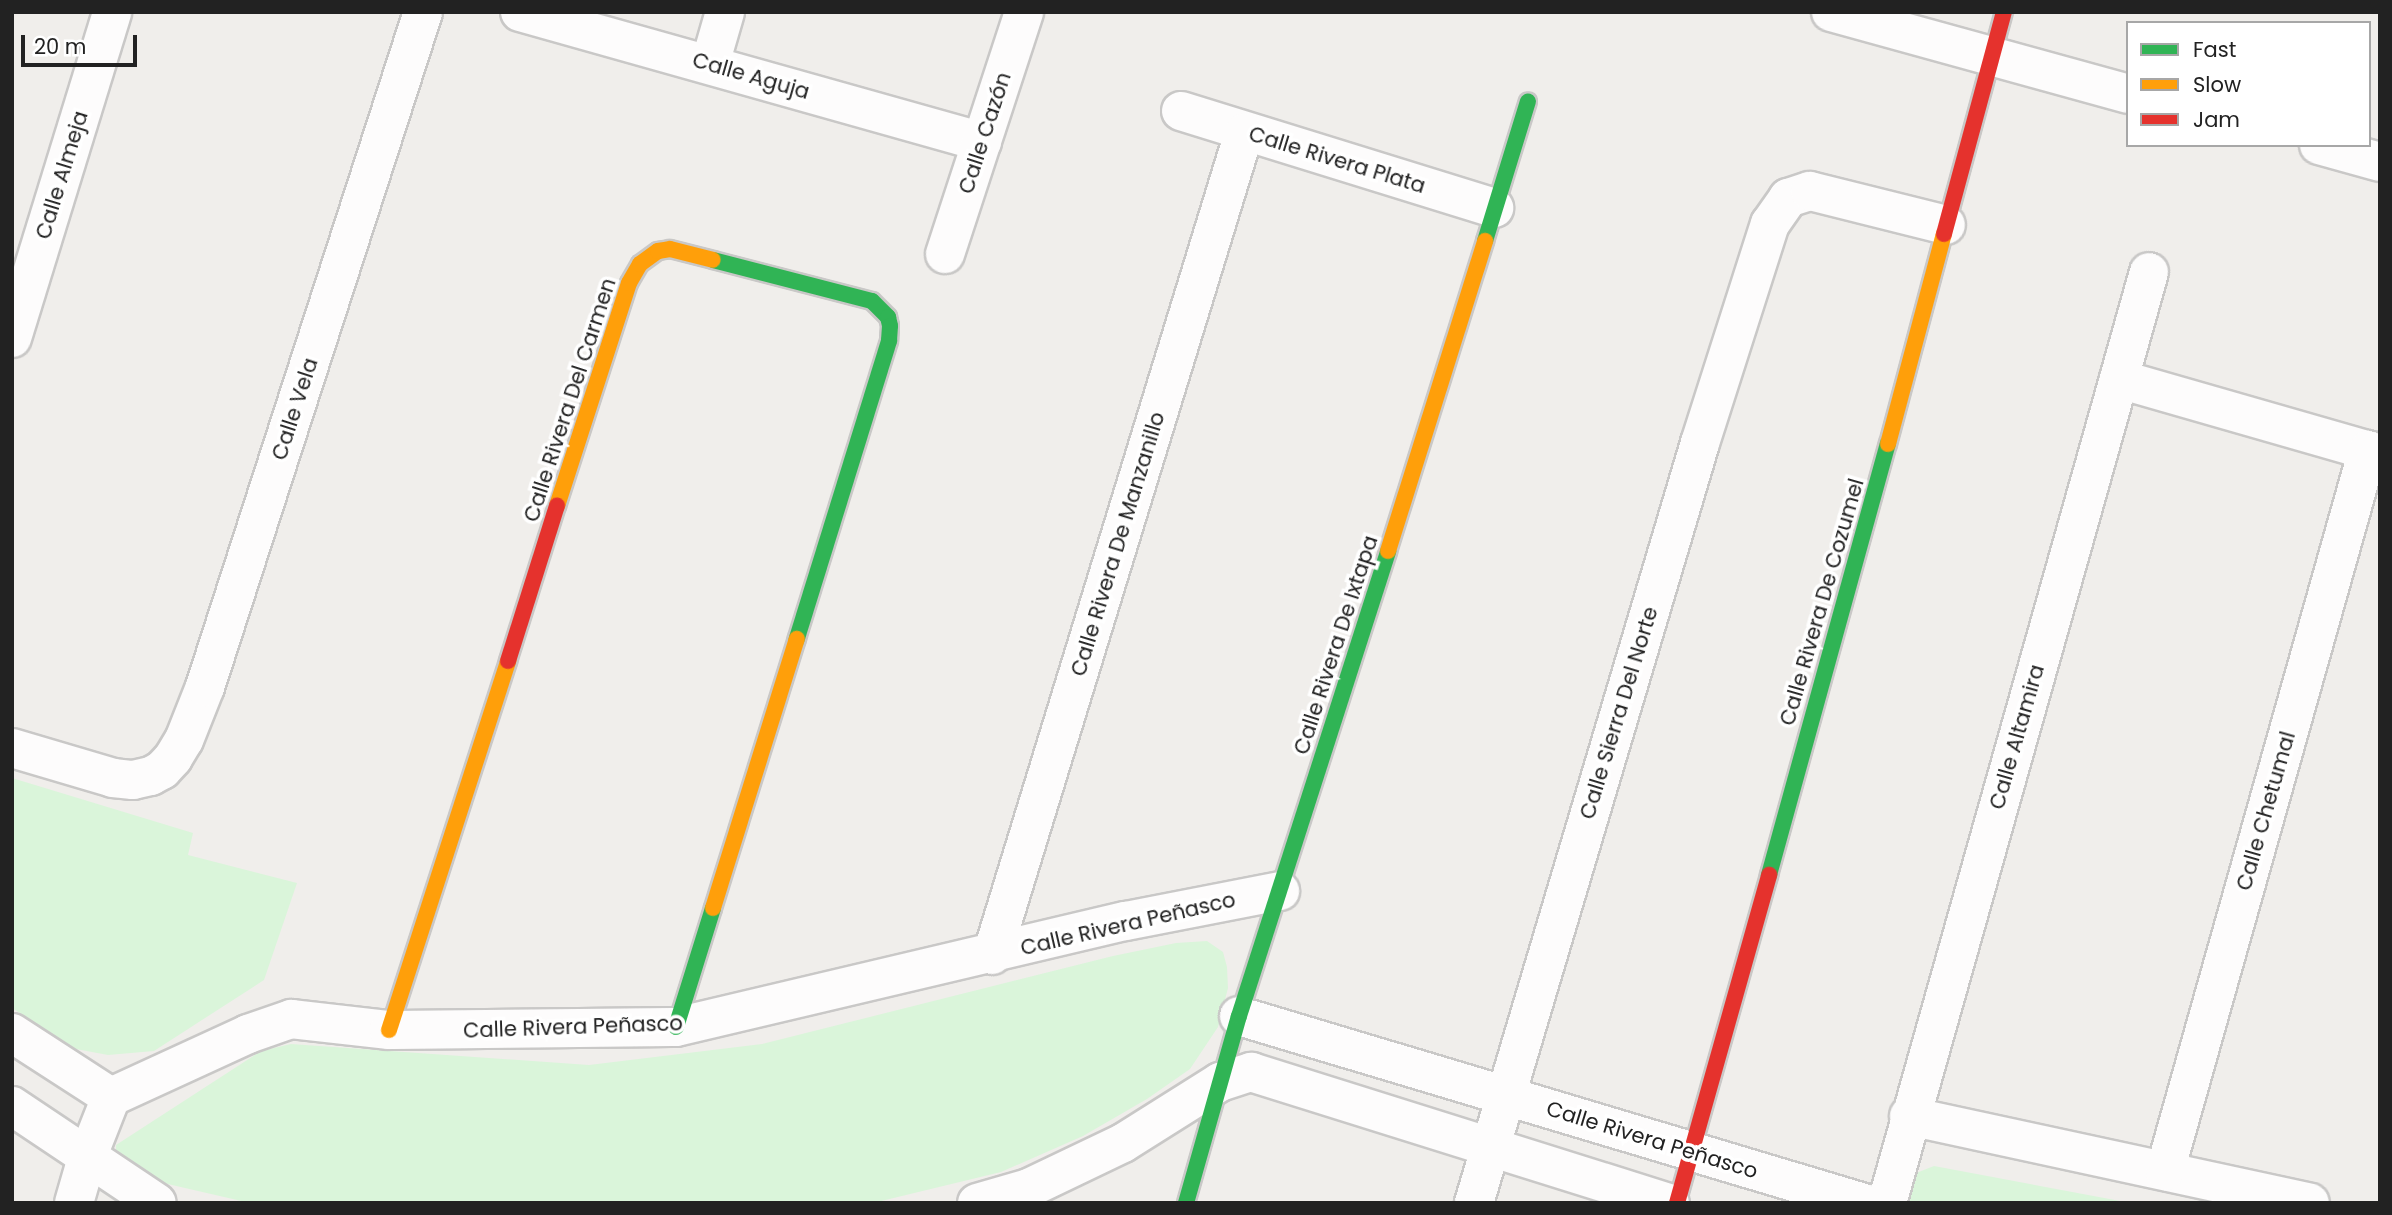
<!DOCTYPE html>
<html>
<head>
<meta charset="utf-8">
<style>
	body { margin:0 }
	#map { position:relative; width:2392px; height:1215px; overflow:hidden; background:#f0eeeb; font-family:Poppins,sans-serif }
	div>[style] { position:absolute }
	.park>* { inset:0; background:#daf5da }
	.roads { filter:drop-shadow(2px 0 #c9c8c7) drop-shadow(-2px 0 #c9c8c7) drop-shadow(0 2px #c9c8c7) drop-shadow(0 -2px #c9c8c7) }
	.street>* { height:38px; margin:-19px; padding:0 19px; transform-origin:19px; border-radius:19px; background:#fdfcfc }
	.fast>* { height:16px; margin:-8px; padding:0 8px; transform-origin:8px; border-radius:8px; background:#30b455 }
	.slow>* { height:16px; margin:-8px; padding:0 8px; transform-origin:8px; border-radius:8px; background:#ff9f0a }
	.jam>* { height:16px; margin:-8px; padding:0 8px; transform-origin:8px; border-radius:8px; background:#e5322d }
	span { translate:-50% -50%; white-space:nowrap; text-align:center; line-height:1.15; -webkit-text-stroke:7px #fff; paint-order:stroke }
	.street-label { font-size:21px; color:#222 }
	.frame { position:absolute; inset:0; border:14px solid #222; pointer-events:none }
	.legend { position:absolute; left:2126px; top:21px; width:245px; height:126px; box-sizing:border-box; background:#fff; border:2px solid #a7a7a7; margin:0; padding:9px 12px; list-style:none; font-size:21px; color:#222 }
	.legend li { display:flex; align-items:center; gap:14px; height:35px }
	.legend b { width:35px; border:2px solid #a7a7a7 }
	.scale { position:absolute; left:21px; top:35px; width:116px; height:32px; box-sizing:border-box; border:4px solid #222; border-top:0; padding-left:9px; font-size:21px; line-height:24px; white-space:nowrap; color:#222; -webkit-text-stroke:5px #fff; paint-order:stroke }
</style>
</head>
<body>
<div id="map">
	<div class="park">
		<i style="clip-path:polygon(12px 778px,193px 833px,188px 855px,297px 883px,264px 980px,154px 1051px,108px 1055px,76px 1049px,12px 1008px)"></i>
		<i style="clip-path:polygon(1207px 941px,1223px 952px,1227px 967px,1228px 988px,1218px 1027px,1190px 1069px,1147px 1099px,1083px 1136px,1001px 1172px,873px 1203px,250px 1203px,133px 1176px,116px 1165px,116px 1145px,261px 1051px,291px 1044px,589px 1065px,762px 1044px,1113px 956px,1176px 943px)"></i>
		<i style="clip-path:polygon(1934px 1166px,2131px 1203px,1906px 1203px,1911px 1175px)"></i>
	</div>
	<div class="roads">
		<div class="street">
			<i style="left:520px;top:12px;width:480px;rotate:15.7deg"></i>
			<i style="left:1831px;top:12px;width:308px;rotate:15.4deg"></i>
			<i style="left:710px;top:64px;width:54px;rotate:-73.9deg"></i>
			<i style="left:1181px;top:111px;width:328px;rotate:17.2deg"></i>
			<i style="left:2319px;top:145px;width:63px;rotate:15.6deg"></i>
			<i style="left:945px;top:254px;width:255px;rotate:-71.9deg"></i>
			<i style="left:12px;top:338px;width:341px;rotate:-72.9deg"></i>
			<i style="left:2119px;top:379px;width:272px;rotate:16deg"></i>
			<i style="left:12px;top:748px;width:105px;rotate:16.5deg"></i>
			<i style="left:113px;top:778px;width:20px;rotate:6deg"></i>
			<i style="left:133px;top:780px;width:18px;rotate:-13deg"></i>
			<i style="left:151px;top:776px;width:13px;rotate:-29deg"></i>
			<i style="left:162px;top:770px;width:16px;rotate:-47deg"></i>
			<i style="left:173px;top:758px;width:21px;rotate:-59deg"></i>
			<i style="left:184px;top:740px;width:57px;rotate:-68.4deg"></i>
			<i style="left:205px;top:687px;width:709px;rotate:-72.1deg"></i>
			<i style="left:992px;top:955px;width:860px;rotate:-72.96deg"></i>
			<i style="left:1239px;top:1016px;width:652px;rotate:16.66deg"></i>
			<i style="left:12px;top:1033px;width:118px;rotate:32.9deg"></i>
			<i style="left:111px;top:1097px;width:151px;rotate:-24.7deg"></i>
			<i style="left:248px;top:1034px;width:46px;rotate:-19.2deg"></i>
			<i style="left:291px;top:1019px;width:99px;rotate:6.4deg"></i>
			<i style="left:389px;top:1030px;width:287px;rotate:-0.6deg"></i>
			<i style="left:676px;top:1027px;width:462px;rotate:-13.3deg"></i>
			<i style="left:1126px;top:921px;width:157px;rotate:-11deg"></i>
			<i style="left:12px;top:1106px;width:174px;rotate:33.8deg"></i>
			<i style="left:1909px;top:1116px;width:410px;rotate:12.2deg"></i>
			<i style="left:2165px;top:1171px;width:749px;rotate:-74.28deg"></i>
			<i style="left:74px;top:1203px;width:47px;rotate:-73.9deg"></i>
			<i style="left:87px;top:1158px;width:66px;rotate:-68.5deg"></i>
			<i style="left:977px;top:1203px;width:54px;rotate:-16.1deg"></i>
			<i style="left:1029px;top:1188px;width:104px;rotate:-25.6deg"></i>
			<i style="left:1123px;top:1143px;width:115px;rotate:-32.2deg"></i>
			<i style="left:1220px;top:1082px;width:33px;rotate:-18deg"></i>
			<i style="left:1251px;top:1072px;width:439px;rotate:17.4deg"></i>
			<i style="left:1474px;top:1203px;width:793px;rotate:-73.44deg"></i>
			<i style="left:1700px;top:443px;width:230px;rotate:-72.3deg"></i>
			<i style="left:1770px;top:224px;width:32px;rotate:-55deg"></i>
			<i style="left:1788px;top:198px;width:23px;rotate:-18deg"></i>
			<i style="left:1810px;top:191px;width:140px;rotate:14deg"></i>
			<i style="left:1887px;top:1203px;width:967px;rotate:-74.28deg"></i>
		</div>
		<div class="fast">
			<i style="left:1485px;top:241px;width:146px;rotate:-72.9deg"></i>
			<i style="left:713px;top:260px;width:164px;rotate:14.5deg"></i>
			<i style="left:872px;top:301px;width:23px;rotate:45deg"></i>
			<i style="left:888px;top:317px;width:9px;rotate:77deg"></i>
			<i style="left:890px;top:326px;width:15px;rotate:94deg"></i>
			<i style="left:889px;top:341px;width:312px;rotate:107.2deg"></i>
			<i style="left:1769px;top:875px;width:447px;rotate:-74.6deg"></i>
			<i style="left:676px;top:1027px;width:125px;rotate:-72.7deg"></i>
			<i style="left:1186px;top:1203px;width:194px;rotate:-74.2deg"></i>
			<i style="left:1239px;top:1016px;width:488px;rotate:-72.2deg"></i>
		</div>
		<div class="slow">
			<i style="left:1888px;top:444px;width:217px;rotate:-75.1deg"></i>
			<i style="left:557px;top:506px;width:234px;rotate:-72.1deg"></i>
			<i style="left:629px;top:283px;width:22px;rotate:-60deg"></i>
			<i style="left:640px;top:264px;width:22px;rotate:-36deg"></i>
			<i style="left:658px;top:251px;width:12px;rotate:-9deg"></i>
			<i style="left:670px;top:249px;width:44px;rotate:14.3deg"></i>
			<i style="left:1388px;top:551px;width:325px;rotate:-72.6deg"></i>
			<i style="left:713px;top:908px;width:282px;rotate:-72.7deg"></i>
			<i style="left:389px;top:1030px;width:388px;rotate:-72.1deg"></i>
		</div>
		<div class="jam">
			<i style="left:1944px;top:234px;width:230px;rotate:-74.9deg"></i>
			<i style="left:508px;top:661px;width:163px;rotate:-72.5deg"></i>
			<i style="left:1677px;top:1203px;width:341px;rotate:-74.3deg"></i>
		</div>
	</div>
	<div class="street-label">
		<span style="left:751px;top:76px;rotate:16deg">Calle Aguja</span>
		<span style="left:985px;top:133px;rotate:-72deg">Calle Cazón</span>
		<span style="left:1337px;top:160px;rotate:17deg">Calle Rivera Plata</span>
		<span style="left:62px;top:175px;rotate:-73deg">Calle Almeja</span>
		<span style="left:570px;top:400px;rotate:-72deg">Calle Rivera Del Carmen</span>
		<span style="left:295px;top:409px;rotate:-72deg">Calle Vela</span>
		<span style="left:1118px;top:544px;rotate:-73deg">Calle Rivera De Manzanillo</span>
		<span style="left:1822px;top:602px;rotate:-74deg">Calle Rivera De Cozumel</span>
		<span style="left:1336px;top:645px;rotate:-72deg">Calle Rivera De Ixtapa</span>
		<span style="left:1619px;top:713px;rotate:-73deg">Calle Sierra Del Norte</span>
		<span style="left:2017px;top:737px;rotate:-74deg">Calle Altamira</span>
		<span style="left:2266px;top:811px;rotate:-74deg">Calle Chetumal</span>
		<span style="left:1128px;top:924px;rotate:-13deg">Calle Rivera Peñasco</span>
		<span style="left:573px;top:1027px;rotate:-2deg">Calle Rivera Peñasco</span>
		<span style="left:1652px;top:1140px;rotate:17deg">Calle Rivera Peñasco</span>
	</div>
	<div class="frame"></div>
	<ul class="legend">
	<li><b style="height:9px;background:#30b455"></b>Fast</li>
	<li><b style="height:9px;background:#ff9f0a"></b>Slow</li>
	<li><b style="height:9px;background:#e5322d"></b>Jam</li>
	</ul>
	<div class="scale">20 m</div>
</div>
</body>
</html>
